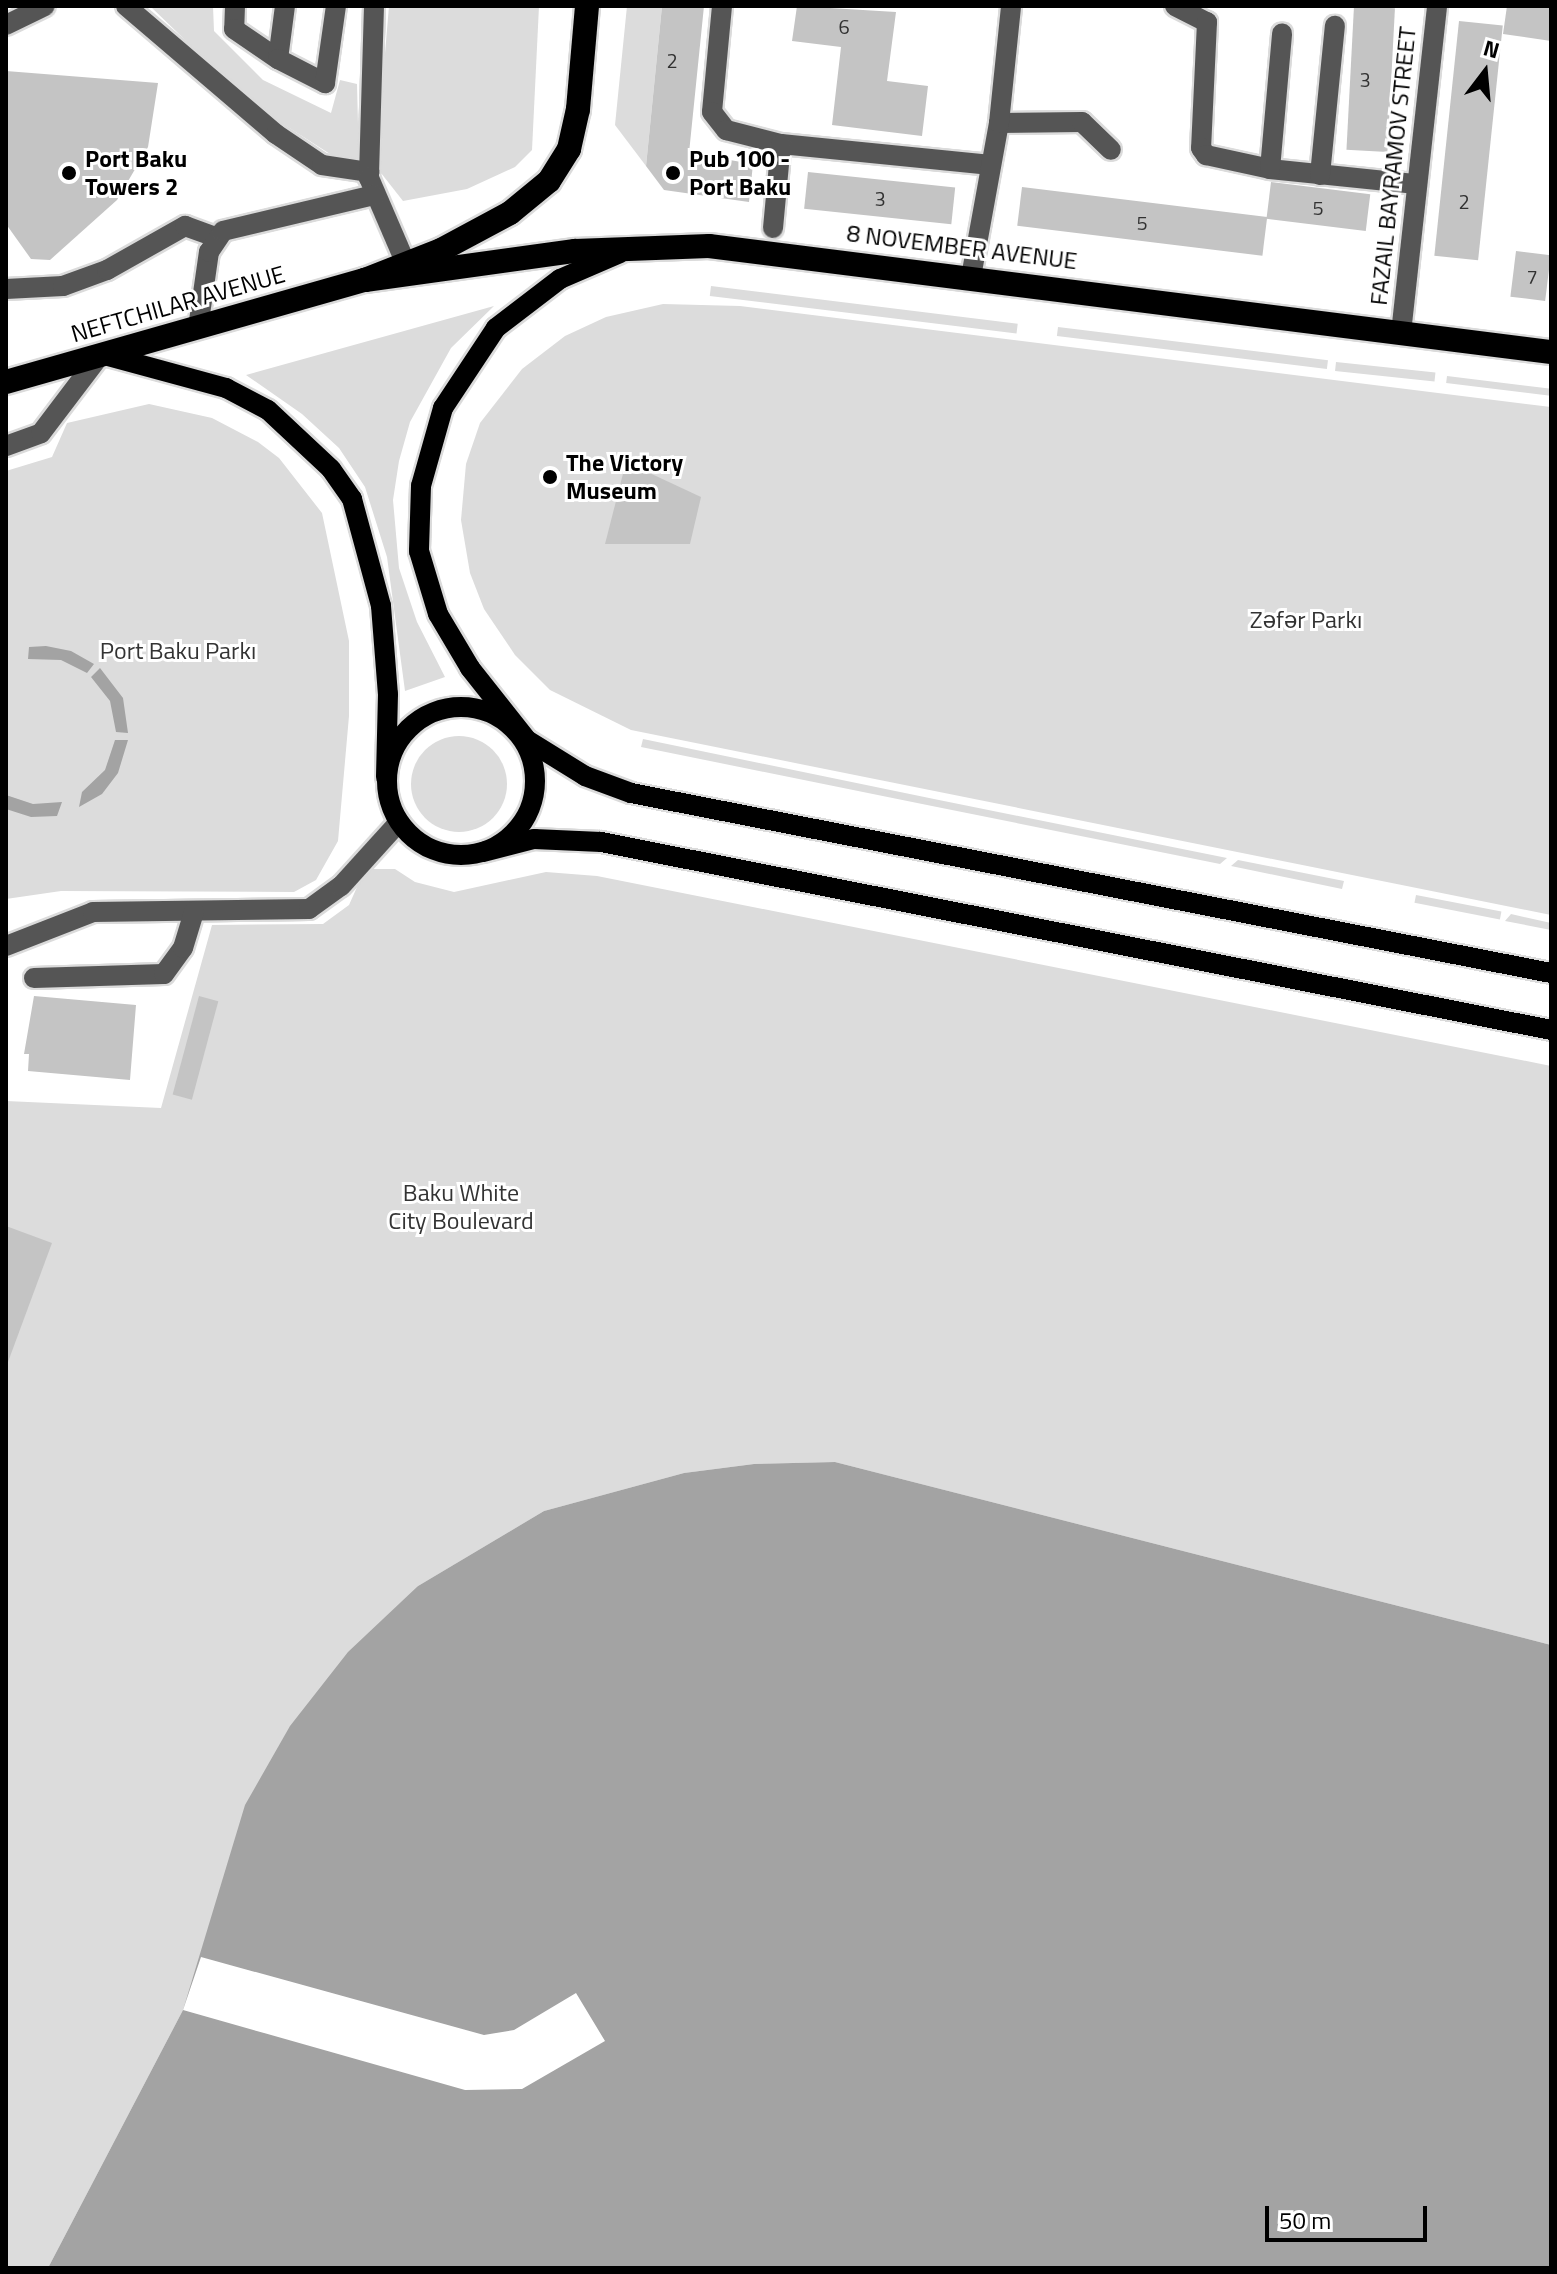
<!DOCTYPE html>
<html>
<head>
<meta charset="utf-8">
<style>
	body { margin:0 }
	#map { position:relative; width:1557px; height:2274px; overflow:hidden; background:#fff; font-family:"Titillium Web",sans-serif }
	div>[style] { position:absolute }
	.green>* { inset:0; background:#dcdcdc; transform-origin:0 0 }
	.round { border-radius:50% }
	.water>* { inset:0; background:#a3a3a3 }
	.pier>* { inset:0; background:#fff }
	.building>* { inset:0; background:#c4c4c4; transform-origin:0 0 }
	.roads { filter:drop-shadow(2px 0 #dbdbdb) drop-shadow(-2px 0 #dbdbdb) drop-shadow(0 2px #dbdbdb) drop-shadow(0 -2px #dbdbdb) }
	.minor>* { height:20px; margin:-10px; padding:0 10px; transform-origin:10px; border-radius:10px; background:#555 }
	.major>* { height:20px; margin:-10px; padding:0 10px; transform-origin:10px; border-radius:10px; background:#000 }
	.major>.ring { margin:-10px; padding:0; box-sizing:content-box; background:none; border:20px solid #000; border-radius:50% }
	.highway>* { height:24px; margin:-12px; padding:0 12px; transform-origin:12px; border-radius:12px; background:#000 }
	.dots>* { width:22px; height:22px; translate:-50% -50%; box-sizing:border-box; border:4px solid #fff; border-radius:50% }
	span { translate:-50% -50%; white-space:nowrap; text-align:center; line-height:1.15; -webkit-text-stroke:6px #fff; paint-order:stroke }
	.number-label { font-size:20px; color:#313131 }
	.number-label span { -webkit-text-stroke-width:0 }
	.poi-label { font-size:24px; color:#000; font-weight:700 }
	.left { translate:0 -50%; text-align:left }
	.street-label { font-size:24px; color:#000 }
	.park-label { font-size:24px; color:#333 }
	.frame { position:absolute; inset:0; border:8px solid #000; pointer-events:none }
	.north { position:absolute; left:1445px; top:32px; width:80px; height:80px; -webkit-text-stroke:6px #fff; paint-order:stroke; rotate:16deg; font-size:22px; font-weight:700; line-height:32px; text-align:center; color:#000 }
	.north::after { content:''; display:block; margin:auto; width:28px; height:36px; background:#000; clip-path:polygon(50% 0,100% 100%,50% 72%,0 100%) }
	.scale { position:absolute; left:1265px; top:2206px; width:162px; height:36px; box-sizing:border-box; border:4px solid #000; border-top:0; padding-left:10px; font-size:24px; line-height:28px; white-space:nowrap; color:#000; -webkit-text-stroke:6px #fff; paint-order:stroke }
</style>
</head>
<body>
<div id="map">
	<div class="green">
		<i style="clip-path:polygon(150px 6px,213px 6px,214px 31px,263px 80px,331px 113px,340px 80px,357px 84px,359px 164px,330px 154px,249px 102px)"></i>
		<i style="clip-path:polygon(389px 6px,539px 6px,532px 150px,515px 167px,467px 189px,403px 201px,381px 173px,377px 148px)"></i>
		<i style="clip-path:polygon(627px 6px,662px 6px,646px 166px,615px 125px)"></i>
		<i style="left:711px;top:286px;width:309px;height:10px;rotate:7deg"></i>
		<i style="clip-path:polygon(663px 304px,740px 306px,1551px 407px,1551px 915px,631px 730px,550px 690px,515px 655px,484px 609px,470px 573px,461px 520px,466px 464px,480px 423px,522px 369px,565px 336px,606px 317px)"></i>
		<i style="clip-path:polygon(494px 306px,451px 348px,410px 422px,399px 461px,393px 500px,399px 568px,417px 622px,445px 677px,405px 691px,387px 557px,365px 487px,339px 448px,302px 414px,246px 375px)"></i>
		<i style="left:1058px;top:327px;width:272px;height:9px;rotate:7deg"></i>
		<i style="left:1336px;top:362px;width:100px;height:9px;rotate:6deg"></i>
		<i style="left:1447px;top:376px;width:105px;height:7px;rotate:7deg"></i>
		<i style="clip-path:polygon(149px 404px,212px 418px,258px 442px,279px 458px,322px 513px,349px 641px,349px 716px,338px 841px,316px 880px,294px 892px,61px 891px,6px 899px,6px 471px,52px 457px,67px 423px)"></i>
		<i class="round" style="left:411px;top:736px;width:96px;height:96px"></i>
		<i style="clip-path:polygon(643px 739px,934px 799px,1227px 858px,1220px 864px,932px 806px,641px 747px)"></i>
		<i style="clip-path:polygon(1238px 860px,1344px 881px,1342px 889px,1231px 866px)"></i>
		<i style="clip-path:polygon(365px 869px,395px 869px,415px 882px,454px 892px,546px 872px,597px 876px,1551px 1066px,1551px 1645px,835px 1462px,754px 1464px,684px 1473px,544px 1511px,418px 1586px,201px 1957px,183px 2010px,48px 2268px,6px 2268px,6px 1101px,161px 1108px,212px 925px,323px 924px,349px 905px)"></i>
		<i style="left:1416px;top:895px;width:87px;height:8px;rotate:11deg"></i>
		<i style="clip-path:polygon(1511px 914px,1551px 923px,1551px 930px,1505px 921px)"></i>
	</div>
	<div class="water">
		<i style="clip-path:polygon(46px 646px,71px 651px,94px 664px,87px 673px,61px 660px,28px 659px,29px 647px)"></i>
		<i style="clip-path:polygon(100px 668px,123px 698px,128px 733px,116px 732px,110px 701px,91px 677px)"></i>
		<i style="clip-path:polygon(115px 740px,128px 740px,118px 773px,102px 794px,79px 807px,82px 792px,105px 770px)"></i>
		<i style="clip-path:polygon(6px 795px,33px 804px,62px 802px,57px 816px,31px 817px,6px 809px)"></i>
		<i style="clip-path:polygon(835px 1462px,1551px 1645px,1551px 2268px,48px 2268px,183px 2010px,245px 1805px,290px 1726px,348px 1652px,418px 1586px,544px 1511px,684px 1473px,754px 1464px)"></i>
	</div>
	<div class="pier">
		<i style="clip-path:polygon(201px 1957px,484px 2035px,514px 2030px,576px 1993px,605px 2041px,522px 2089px,465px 2090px,183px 2010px)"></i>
	</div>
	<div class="building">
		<i style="clip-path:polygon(662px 6px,704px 6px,689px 153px,753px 164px,749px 202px,664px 190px,646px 166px)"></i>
		<i style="clip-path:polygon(797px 6px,896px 12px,887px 81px,928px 86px,922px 136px,832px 125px,841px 47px,792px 41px)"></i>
		<i style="left:1354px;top:6px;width:41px;height:144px;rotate:3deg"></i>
		<i style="clip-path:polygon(1507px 6px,1551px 6px,1551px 41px,1503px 34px)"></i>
		<i style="left:1459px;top:21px;width:44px;height:236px;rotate:6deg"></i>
		<i style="clip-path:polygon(6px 71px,158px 83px,148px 147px,117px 200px,50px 260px,31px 259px,6px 224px)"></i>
		<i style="left:808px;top:172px;width:148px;height:37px;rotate:6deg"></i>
		<i style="left:1271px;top:182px;width:100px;height:37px;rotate:7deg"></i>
		<i style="left:1022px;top:187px;width:247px;height:39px;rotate:7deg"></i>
		<i style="left:1516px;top:251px;width:35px;height:46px;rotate:7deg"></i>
		<i style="clip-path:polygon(626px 462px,701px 497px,690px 544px,605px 544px)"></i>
		<i style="clip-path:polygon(34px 996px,136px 1005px,130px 1080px,28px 1071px,29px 1054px,24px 1054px)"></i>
		<i style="left:199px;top:996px;width:20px;height:102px;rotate:15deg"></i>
		<i style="clip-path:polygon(6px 1226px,52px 1243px,8px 1362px,6px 1362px)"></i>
	</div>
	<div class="roads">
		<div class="minor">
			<i style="left:126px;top:6px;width:197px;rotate:40.5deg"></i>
			<i style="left:276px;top:134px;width:55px;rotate:34deg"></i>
			<i style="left:322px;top:165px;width:48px;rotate:8.5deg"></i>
			<i style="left:235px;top:6px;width:23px;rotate:92deg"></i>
			<i style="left:234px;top:29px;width:53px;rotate:34.3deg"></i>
			<i style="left:278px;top:59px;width:53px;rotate:-82.5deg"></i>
			<i style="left:374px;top:6px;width:172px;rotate:91.7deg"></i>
			<i style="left:369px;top:178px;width:94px;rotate:66.7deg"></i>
			<i style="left:722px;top:6px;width:106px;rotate:95.4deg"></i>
			<i style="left:712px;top:112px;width:23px;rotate:52deg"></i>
			<i style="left:726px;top:130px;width:57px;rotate:14.3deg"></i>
			<i style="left:781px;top:144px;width:211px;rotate:5.7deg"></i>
			<i style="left:1175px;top:6px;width:36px;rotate:27deg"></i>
			<i style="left:1207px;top:22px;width:126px;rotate:92.7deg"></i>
			<i style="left:1201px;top:148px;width:9px;rotate:54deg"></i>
			<i style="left:1206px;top:155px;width:66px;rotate:12.3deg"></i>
			<i style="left:1270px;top:169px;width:147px;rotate:5.9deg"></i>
			<i style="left:6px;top:25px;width:43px;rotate:-26deg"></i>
			<i style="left:278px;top:59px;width:53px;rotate:27.1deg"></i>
			<i style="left:325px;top:83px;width:78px;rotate:-81.9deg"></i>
			<i style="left:999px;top:123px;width:83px;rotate:-0.7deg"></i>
			<i style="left:1082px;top:122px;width:40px;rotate:44deg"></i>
			<i style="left:1270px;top:169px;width:136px;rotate:-84.9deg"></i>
			<i style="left:1320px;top:175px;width:150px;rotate:-84.3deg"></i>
			<i style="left:773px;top:228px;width:84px;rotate:-84.6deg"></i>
			<i style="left:971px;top:277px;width:157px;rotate:-79.7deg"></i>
			<i style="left:999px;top:123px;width:118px;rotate:-84.1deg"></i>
			<i style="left:6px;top:289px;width:57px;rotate:-3deg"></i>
			<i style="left:63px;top:286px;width:47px;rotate:-20deg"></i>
			<i style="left:107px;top:270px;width:90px;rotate:-29.4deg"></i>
			<i style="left:185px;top:226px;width:32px;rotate:20deg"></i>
			<i style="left:198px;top:328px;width:77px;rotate:-81.8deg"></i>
			<i style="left:209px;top:252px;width:25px;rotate:-56deg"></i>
			<i style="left:223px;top:231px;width:155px;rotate:-13.4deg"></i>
			<i style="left:1401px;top:333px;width:329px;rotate:-83.7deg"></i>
			<i style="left:6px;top:446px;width:37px;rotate:-20deg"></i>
			<i style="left:41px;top:433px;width:99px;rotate:-52.8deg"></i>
			<i style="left:6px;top:946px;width:93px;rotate:-21.3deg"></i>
			<i style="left:93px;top:912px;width:216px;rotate:-0.8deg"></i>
			<i style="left:309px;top:909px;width:39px;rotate:-36deg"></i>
			<i style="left:341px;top:886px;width:86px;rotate:-47.8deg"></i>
			<i style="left:34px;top:978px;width:130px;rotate:-1.8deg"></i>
			<i style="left:164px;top:974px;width:32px;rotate:-54deg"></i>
			<i style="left:183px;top:948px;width:38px;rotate:-73deg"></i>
		</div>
		<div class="major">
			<i style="left:620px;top:253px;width:65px;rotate:156.6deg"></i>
			<i style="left:560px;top:279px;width:81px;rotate:142.6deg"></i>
			<i style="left:496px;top:328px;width:96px;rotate:123.5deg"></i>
			<i style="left:443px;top:408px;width:81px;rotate:105.8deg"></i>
			<i style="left:421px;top:486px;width:65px;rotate:91.8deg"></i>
			<i style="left:419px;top:551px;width:66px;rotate:73.2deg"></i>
			<i style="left:438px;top:614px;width:63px;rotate:59.3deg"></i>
			<i style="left:470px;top:668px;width:92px;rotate:51.6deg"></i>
			<i style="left:527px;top:740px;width:68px;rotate:31.8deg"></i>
			<i style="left:585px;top:776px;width:49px;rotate:20.3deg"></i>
			<i style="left:631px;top:793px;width:937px;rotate:11.07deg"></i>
			<i style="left:101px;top:354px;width:130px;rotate:15.2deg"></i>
			<i style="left:226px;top:388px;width:47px;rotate:27.6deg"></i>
			<i style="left:268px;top:410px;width:86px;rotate:43.1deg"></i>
			<i style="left:331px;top:469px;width:37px;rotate:55deg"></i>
			<i style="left:352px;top:499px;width:111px;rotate:74.8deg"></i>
			<i style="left:381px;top:606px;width:88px;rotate:85.5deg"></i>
			<i style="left:388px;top:694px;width:83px;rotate:91.4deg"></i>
			<i class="ring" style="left:387px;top:707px;width:128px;height:128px"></i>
			<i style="left:483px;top:852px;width:53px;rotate:-14.3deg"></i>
			<i style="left:534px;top:839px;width:67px;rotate:2.6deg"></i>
			<i style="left:601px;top:842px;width:968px;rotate:11.19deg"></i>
		</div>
		<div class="highway">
			<i style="left:365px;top:280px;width:212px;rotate:-7.9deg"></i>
			<i style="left:575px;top:251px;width:134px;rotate:-2.1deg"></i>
			<i style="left:709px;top:246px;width:849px;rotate:7.18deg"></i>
			<i style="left:6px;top:382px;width:373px;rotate:-15.9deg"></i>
			<i style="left:365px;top:280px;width:82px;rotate:-21.5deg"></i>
			<i style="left:441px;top:250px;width:78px;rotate:-28.2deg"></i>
			<i style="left:510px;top:213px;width:50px;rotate:-39.4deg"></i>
			<i style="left:549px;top:181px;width:38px;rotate:-58deg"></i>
			<i style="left:569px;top:149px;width:41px;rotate:-77.3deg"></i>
			<i style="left:578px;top:109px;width:103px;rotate:-85deg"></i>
		</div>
	</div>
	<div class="dots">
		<i style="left:69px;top:173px;background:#000"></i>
		<i style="left:673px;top:173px;background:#000"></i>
		<i style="left:550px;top:477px;background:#000"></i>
	</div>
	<div class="number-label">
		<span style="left:844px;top:26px">6</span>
		<span style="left:672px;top:60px">2</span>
		<span style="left:1365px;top:79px">3</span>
		<span style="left:880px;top:198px">3</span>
		<span style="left:1464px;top:201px">2</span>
		<span style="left:1318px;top:207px">5</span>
		<span style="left:1142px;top:222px">5</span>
		<span style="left:1532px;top:276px">7</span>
	</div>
	<div class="poi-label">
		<span class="left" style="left:85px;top:173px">Port Baku<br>Towers 2</span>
		<span class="left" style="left:689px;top:173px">Pub 100 -<br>Port Baku</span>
		<span class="left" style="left:566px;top:477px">The Victory<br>Museum</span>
	</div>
	<div class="street-label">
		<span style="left:1393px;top:166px;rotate:-84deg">FAZAIL BAYRAMOV STREET</span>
		<span style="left:962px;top:247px;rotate:7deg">8 NOVEMBER AVENUE</span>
		<span style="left:178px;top:304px;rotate:-16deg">NEFTCHILAR AVENUE</span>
	</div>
	<div class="park-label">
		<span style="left:1306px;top:620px">Zəfər Parkı</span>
		<span style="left:178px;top:651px">Port Baku Parkı</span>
		<span style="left:461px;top:1207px">Baku White<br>City Boulevard</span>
	</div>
	<div class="frame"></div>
	<div class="north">N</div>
	<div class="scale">50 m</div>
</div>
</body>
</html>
